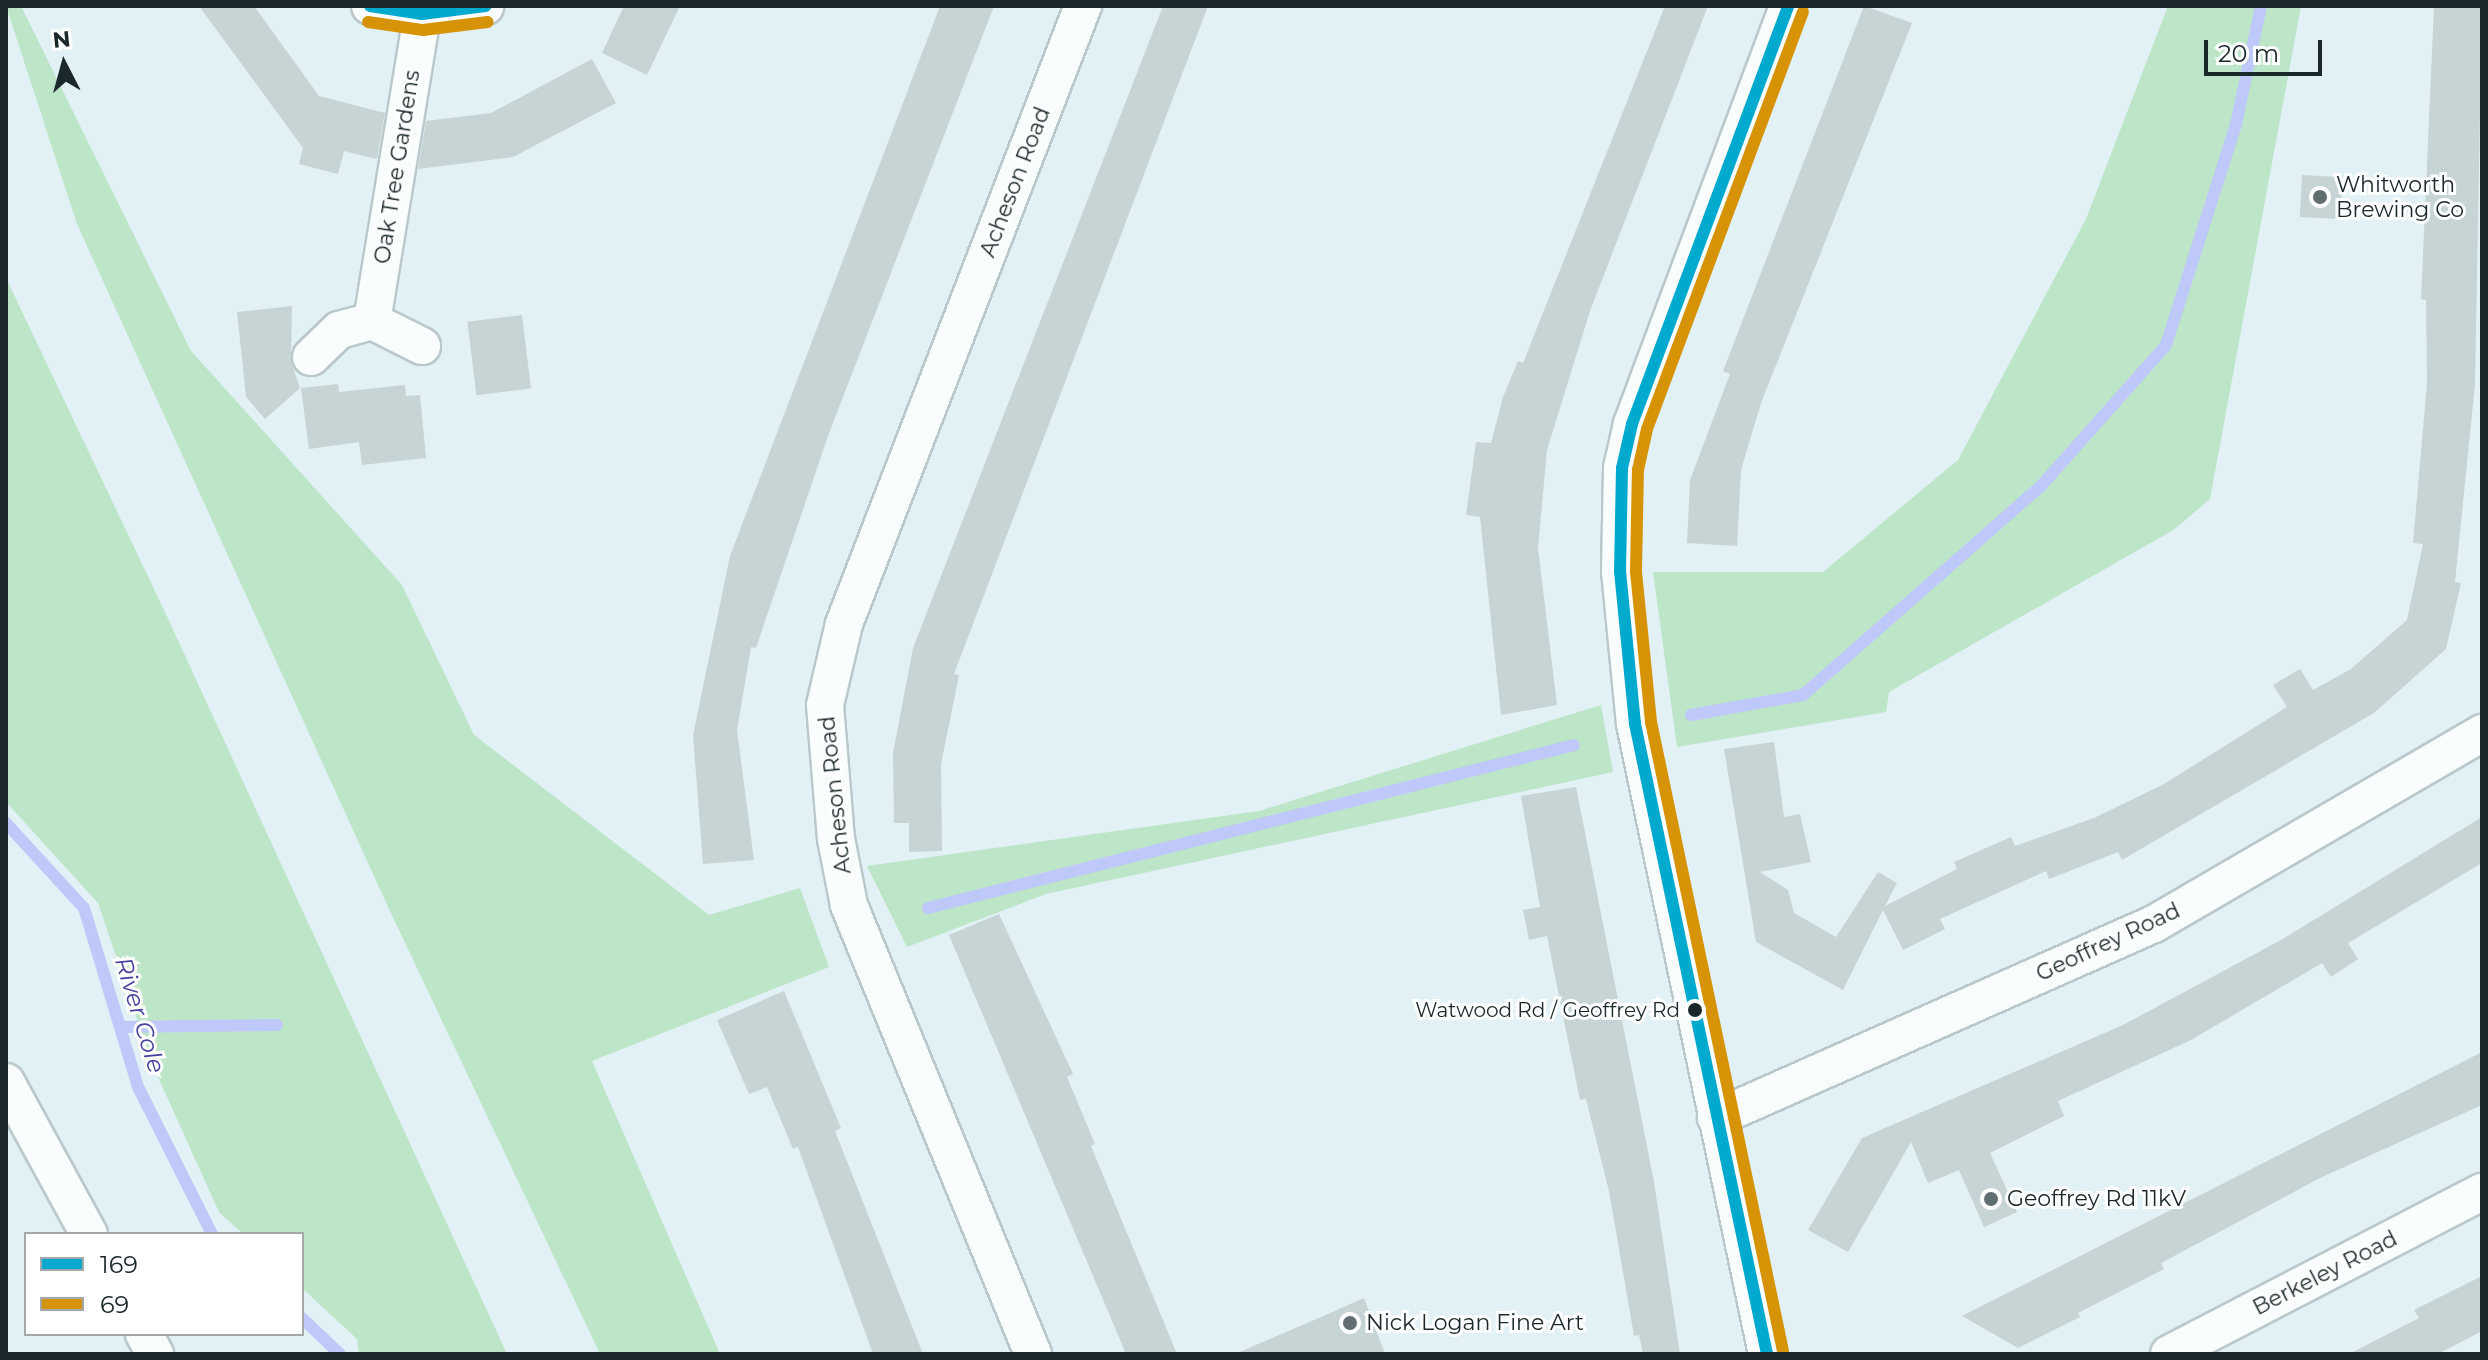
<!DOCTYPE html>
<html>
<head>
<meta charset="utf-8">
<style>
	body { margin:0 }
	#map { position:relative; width:2488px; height:1360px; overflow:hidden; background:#e1f1f5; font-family:Montserrat,sans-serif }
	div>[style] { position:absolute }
	.green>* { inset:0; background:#bde5c7 }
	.stream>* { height:12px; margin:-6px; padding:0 6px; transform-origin:6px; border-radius:6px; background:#bfc9f9 }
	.building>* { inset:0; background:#c7d4d5; transform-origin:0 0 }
	.roads { filter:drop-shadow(2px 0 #b9c8cb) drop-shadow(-2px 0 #b9c8cb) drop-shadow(0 2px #b9c8cb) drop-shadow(0 -2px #b9c8cb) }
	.minor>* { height:36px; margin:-18px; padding:0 18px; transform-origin:18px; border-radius:18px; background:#fafdfe }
	.bus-1>* { height:12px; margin:-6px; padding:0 6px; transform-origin:6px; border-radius:6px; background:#00a9ce }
	.bus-2>* { height:12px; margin:-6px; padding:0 6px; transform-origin:6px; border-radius:6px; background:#d69306 }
	.dots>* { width:22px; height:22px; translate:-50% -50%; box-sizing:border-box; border:4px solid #fff; border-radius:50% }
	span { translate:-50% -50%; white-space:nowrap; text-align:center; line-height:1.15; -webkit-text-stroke:6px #fff; paint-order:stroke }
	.bus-label { font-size:20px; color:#1a282b }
	.right { translate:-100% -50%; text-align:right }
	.street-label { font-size:22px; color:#1a282b }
	.poi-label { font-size:22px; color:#1a282b }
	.left { translate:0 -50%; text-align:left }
	.water-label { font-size:24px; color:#44419f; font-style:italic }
	.frame { position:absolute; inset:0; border:8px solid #1a282b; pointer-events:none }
	.legend { position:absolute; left:24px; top:1232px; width:280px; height:104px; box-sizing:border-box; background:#fff; border:2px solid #a3a9aa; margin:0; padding:10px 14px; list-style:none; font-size:24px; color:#1a282b }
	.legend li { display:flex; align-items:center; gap:16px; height:40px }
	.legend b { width:40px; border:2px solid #a3a9aa }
	.north { position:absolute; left:24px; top:24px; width:80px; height:80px; -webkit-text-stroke:6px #fff; paint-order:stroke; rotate:354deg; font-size:22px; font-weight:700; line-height:32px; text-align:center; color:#1a282b }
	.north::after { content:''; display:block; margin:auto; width:28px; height:36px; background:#1a282b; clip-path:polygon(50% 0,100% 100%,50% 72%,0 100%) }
	.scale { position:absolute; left:2204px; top:40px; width:118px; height:36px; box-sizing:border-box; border:4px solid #1a282b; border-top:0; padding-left:10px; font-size:24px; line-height:28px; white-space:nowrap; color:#1a282b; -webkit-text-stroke:6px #fff; paint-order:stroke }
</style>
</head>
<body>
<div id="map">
	<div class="green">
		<i style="clip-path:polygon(6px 6px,21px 6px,191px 351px,402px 585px,474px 735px,709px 915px,800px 888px,829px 967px,592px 1061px,720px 1354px,600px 1354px,389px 909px,77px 224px)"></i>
		<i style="clip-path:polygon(2168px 6px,2301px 6px,2210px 499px,2175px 529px,1889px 692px,1886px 712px,1677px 747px,1653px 572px,1823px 572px,1958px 460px,2086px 219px)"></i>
		<i style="clip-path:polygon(6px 278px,164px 610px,507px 1354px,359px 1354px,357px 1339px,302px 1288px,302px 1234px,243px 1234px,219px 1212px,153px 1066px,98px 903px,6px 802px)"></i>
		<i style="clip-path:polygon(1601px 705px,1613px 772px,1046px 894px,907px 947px,867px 866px,1259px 811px)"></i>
	</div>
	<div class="stream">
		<i style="left:1691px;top:715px;width:114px;rotate:-10.1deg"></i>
		<i style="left:1803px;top:695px;width:317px;rotate:-41.3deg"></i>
		<i style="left:2041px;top:486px;width:188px;rotate:-48.4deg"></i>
		<i style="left:2166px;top:345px;width:232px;rotate:-72.4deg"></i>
		<i style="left:2236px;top:124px;width:121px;rotate:-78deg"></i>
		<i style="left:6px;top:823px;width:115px;rotate:47.5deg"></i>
		<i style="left:84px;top:908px;width:187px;rotate:73.2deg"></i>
		<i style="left:138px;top:1087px;width:165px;rotate:63.3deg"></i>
		<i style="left:928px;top:908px;width:666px;rotate:-14.16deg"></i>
		<i style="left:120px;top:1027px;width:157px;rotate:-0.7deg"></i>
		<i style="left:302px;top:1318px;width:52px;rotate:43.5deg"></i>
	</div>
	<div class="building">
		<i style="clip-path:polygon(199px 6px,254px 6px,319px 96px,385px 113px,377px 159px,344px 151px,338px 174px,299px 164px,303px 148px)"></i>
		<i style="clip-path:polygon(624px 6px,680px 6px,647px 75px,602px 53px)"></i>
		<i style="clip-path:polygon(940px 6px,994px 6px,828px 436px,756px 648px,751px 647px,737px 730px,754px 860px,703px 864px,693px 735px,730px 556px)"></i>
		<i style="clip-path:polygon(1163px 6px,1208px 6px,954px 674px,959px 675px,941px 764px,942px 851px,909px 852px,909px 823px,894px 823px,893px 753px,913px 648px)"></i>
		<i style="clip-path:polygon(1665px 6px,1708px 6px,1590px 311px,1547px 450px,1538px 548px,1557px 705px,1501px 715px,1480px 517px,1466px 515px,1476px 442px,1491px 443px,1503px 397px,1518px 361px,1523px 363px)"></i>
		<i style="clip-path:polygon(1864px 6px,1912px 23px,1761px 403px,1741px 470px,1737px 546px,1687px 543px,1690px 480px,1730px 374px,1723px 371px)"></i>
		<i style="clip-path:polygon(2434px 6px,2482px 6px,2475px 384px,2455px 582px,2461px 583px,2446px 649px,2374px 713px,2122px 860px,2118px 852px,2049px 879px,2046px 871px,1940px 919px,1945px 929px,1903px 950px,1883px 910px,1843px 990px,1756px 942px,1724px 749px,1774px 742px,1784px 817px,1800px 814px,1811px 862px,1760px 872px,1788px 890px,1794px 913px,1836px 937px,1878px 872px,1897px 883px,1885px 906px,1957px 869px,1954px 862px,2011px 837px,2015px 846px,2094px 818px,2164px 784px,2287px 707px,2273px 685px,2300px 669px,2313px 690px,2351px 669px,2407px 620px,2423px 544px,2413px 543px,2427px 383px,2426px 300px,2421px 299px)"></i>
		<i style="clip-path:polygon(592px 59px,616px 103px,513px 157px,418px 169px,426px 121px,491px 113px)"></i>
		<i style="left:2302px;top:175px;width:41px;height:42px;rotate:3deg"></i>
		<i style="clip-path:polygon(292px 306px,291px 361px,300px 388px,265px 419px,246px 397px,237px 312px)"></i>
		<i style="left:522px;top:315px;width:74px;height:55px;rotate:83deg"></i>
		<i style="clip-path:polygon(338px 384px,339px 392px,405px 385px,406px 396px,420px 395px,426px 458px,362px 465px,359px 442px,309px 449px,301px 388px)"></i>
		<i style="clip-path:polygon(1576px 787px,1654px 1182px,1680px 1354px,1643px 1354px,1639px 1335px,1634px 1336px,1609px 1191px,1586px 1099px,1580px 1100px,1547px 936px,1529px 940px,1523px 910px,1540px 907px,1521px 796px)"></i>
		<i style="clip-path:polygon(2482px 817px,2482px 863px,2348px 943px,2358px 959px,2331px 977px,2322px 963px,2191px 1040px,2058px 1101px,2064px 1116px,1990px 1153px,2017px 1212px,1984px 1227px,1959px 1170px,1928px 1183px,1911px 1142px,1848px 1252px,1808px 1230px,1862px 1138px,2123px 1025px,2281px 940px)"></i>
		<i style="clip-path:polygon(999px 914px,1073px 1074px,1067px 1077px,1095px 1144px,1091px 1146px,1177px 1354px,1126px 1354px,949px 935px)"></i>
		<i style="clip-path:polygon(784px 991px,841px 1128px,835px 1131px,923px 1354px,873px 1354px,798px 1147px,793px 1149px,767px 1087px,749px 1094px,717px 1020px)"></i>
		<i style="clip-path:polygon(2482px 1052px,2482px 1105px,2322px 1177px,2161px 1263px,2164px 1269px,2078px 1313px,2080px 1317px,2018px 1348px,1962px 1316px)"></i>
		<i style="clip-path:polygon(2482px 1276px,2482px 1331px,2438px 1354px,2349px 1354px,2419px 1318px,2414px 1310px)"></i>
		<i style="clip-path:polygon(1364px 1298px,1385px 1354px,1235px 1354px,1321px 1317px)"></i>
	</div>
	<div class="roads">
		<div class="minor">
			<i style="left:370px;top:6px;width:53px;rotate:8.7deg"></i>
			<i style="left:422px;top:14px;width:64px;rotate:-7.1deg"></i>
			<i style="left:372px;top:321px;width:311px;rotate:-80.7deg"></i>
			<i style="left:311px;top:357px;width:39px;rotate:-44deg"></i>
			<i style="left:339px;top:330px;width:34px;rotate:-15deg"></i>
			<i style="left:372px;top:321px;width:56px;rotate:26.6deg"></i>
			<i style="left:6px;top:1082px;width:173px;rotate:61.4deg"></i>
			<i style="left:1716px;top:1118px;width:479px;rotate:-23.9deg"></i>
			<i style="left:2154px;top:924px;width:380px;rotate:-30.2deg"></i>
			<i style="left:144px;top:1334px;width:23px;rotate:61deg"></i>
			<i style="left:1033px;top:1354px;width:485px;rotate:-112.3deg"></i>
			<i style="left:849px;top:905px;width:67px;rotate:-101.1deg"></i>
			<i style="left:836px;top:839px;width:134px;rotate:-94.7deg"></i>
			<i style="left:825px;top:705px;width:83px;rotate:-76.8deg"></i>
			<i style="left:844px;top:624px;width:663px;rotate:-68.86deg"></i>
			<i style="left:1767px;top:1354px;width:644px;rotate:-101.83deg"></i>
			<i style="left:1635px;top:724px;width:153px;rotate:-95.6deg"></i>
			<i style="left:1620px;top:572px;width:104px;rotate:-88.9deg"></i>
			<i style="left:1622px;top:468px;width:45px;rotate:-77.2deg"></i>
			<i style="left:1632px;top:424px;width:446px;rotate:-69.5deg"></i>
			<i style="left:2169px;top:1354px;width:352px;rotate:-27.4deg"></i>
		</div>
	</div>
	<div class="bus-1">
		<i style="left:370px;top:6px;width:53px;rotate:8.7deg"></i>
		<i style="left:422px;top:14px;width:64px;rotate:-7.1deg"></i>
		<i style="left:1767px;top:1354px;width:644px;rotate:-101.83deg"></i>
		<i style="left:1635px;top:724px;width:153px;rotate:-95.6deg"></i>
		<i style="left:1620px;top:572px;width:104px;rotate:-88.9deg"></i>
		<i style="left:1622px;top:468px;width:45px;rotate:-77.2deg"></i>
		<i style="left:1632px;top:424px;width:446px;rotate:-69.5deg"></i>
	</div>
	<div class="bus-2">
		<i style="left:368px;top:22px;width:56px;rotate:8.3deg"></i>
		<i style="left:423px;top:30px;width:65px;rotate:-7deg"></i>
		<i style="left:1783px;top:1351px;width:643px;rotate:-101.85deg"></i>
		<i style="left:1651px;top:722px;width:152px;rotate:-95.7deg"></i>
		<i style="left:1636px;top:571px;width:101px;rotate:-88.9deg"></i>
		<i style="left:1638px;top:470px;width:42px;rotate:-77.6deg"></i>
		<i style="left:1647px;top:429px;width:445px;rotate:-69.5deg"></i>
	</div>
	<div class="dots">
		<i style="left:2320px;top:197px;background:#606e72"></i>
		<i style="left:1695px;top:1010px;background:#1a282b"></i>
		<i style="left:1991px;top:1199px;background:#606e72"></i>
		<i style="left:1350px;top:1323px;background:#606e72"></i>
	</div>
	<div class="bus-label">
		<span class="right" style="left:1680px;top:1010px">Watwood Rd / Geoffrey Rd</span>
	</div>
	<div class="street-label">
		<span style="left:397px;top:167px;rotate:-81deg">Oak Tree Gardens</span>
		<span style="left:1015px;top:182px;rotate:-69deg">Acheson Road</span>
		<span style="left:835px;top:795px;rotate:-96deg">Acheson Road</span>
		<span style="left:2108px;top:942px;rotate:-25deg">Geoffrey Road</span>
		<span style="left:2325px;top:1273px;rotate:-27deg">Berkeley Road</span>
	</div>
	<div class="poi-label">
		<span class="left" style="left:2336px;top:197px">Whitworth<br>Brewing Co</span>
		<span class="left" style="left:2007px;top:1199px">Geoffrey Rd 11kV</span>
		<span class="left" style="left:1366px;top:1323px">Nick Logan Fine Art</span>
	</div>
	<div class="water-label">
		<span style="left:140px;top:1015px;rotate:73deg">River Cole</span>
	</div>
	<div class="frame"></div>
	<ul class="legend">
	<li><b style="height:10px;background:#00a9ce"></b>169</li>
	<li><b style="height:10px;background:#d69306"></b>69</li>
	</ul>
	<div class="north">N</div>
	<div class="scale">20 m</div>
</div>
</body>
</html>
